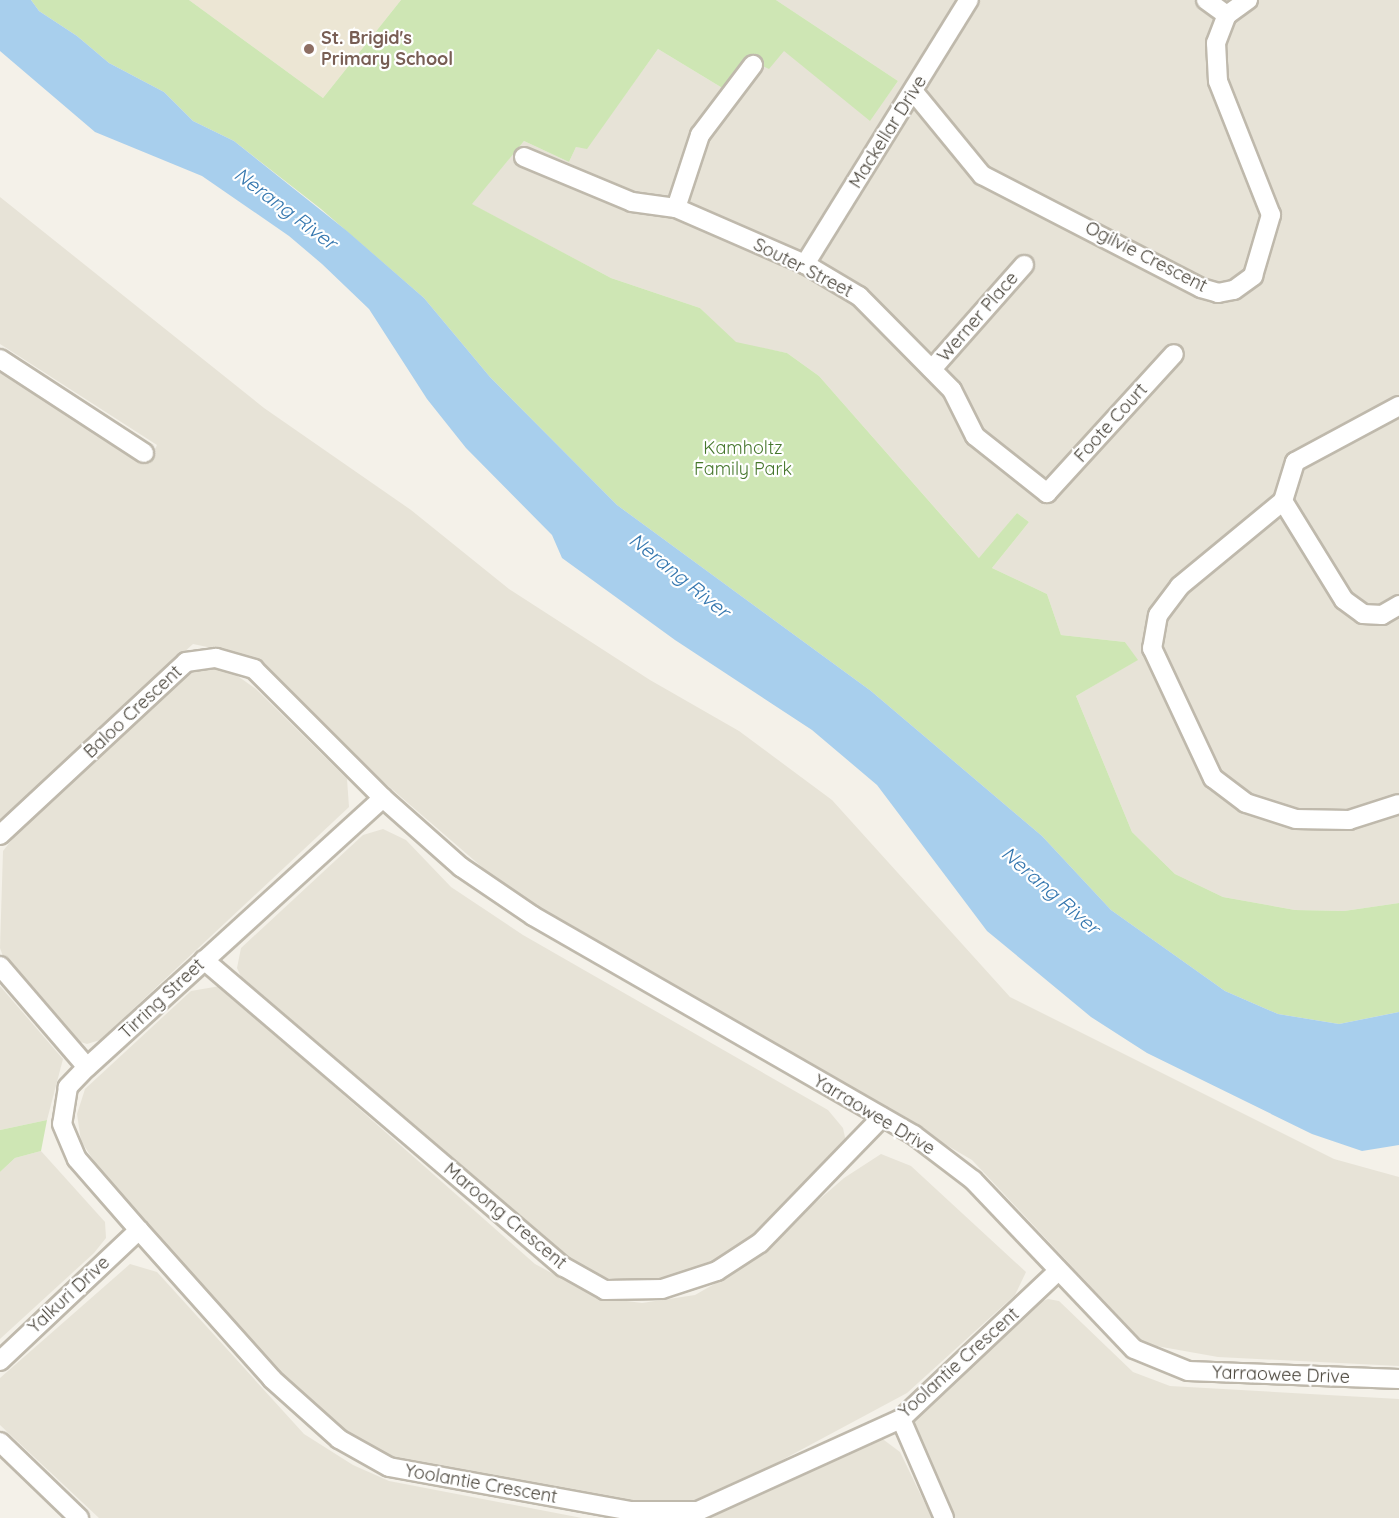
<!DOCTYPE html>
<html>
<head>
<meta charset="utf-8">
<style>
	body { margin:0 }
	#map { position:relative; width:1399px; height:1518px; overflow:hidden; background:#f4f1e9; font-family:Quicksand,sans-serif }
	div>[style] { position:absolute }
	.residential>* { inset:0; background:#e7e3d7 }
	.education>* { inset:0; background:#ece6d4 }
	.green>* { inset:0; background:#cee6b4 }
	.water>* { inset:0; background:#a8cfed }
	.roads { filter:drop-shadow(2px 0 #bfb9ac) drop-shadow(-2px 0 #bfb9ac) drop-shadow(0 2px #bfb9ac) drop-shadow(0 -2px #bfb9ac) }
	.street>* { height:18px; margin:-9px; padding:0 9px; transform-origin:9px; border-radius:9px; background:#fff }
	.dots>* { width:16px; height:16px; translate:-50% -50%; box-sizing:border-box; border:3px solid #fff; border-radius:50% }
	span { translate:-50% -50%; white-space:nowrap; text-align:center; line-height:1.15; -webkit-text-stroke:4.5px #fff; paint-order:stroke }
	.education-label { font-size:18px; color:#785e54; font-weight:700 }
	.left { translate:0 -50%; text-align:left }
	.street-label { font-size:18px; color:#474238 }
	.park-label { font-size:18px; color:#46772d }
	.water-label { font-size:20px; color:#3577af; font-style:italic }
</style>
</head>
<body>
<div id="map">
	<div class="residential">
		<i style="clip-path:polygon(776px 0,1399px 0,1399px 903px,1344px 911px,1295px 910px,1223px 897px,1175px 874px,1132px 832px,1076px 696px,1137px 660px,1125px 642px,1061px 635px,1047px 594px,992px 568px,1029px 522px,1017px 513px,980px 559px,819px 376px,787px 353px,736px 343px,700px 308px,611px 278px,471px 204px,524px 141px,569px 162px,576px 147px,587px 148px,658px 49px,724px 89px,784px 50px,870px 120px,898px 81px)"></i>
		<i style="clip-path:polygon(0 197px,264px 408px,411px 510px,509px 589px,650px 680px,739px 731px,832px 800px,1010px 997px,1334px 1159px,1399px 1177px,1399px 1366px,1218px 1357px,1145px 1344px,972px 1160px,505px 887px,342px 746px,250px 656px,193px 644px,0 819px,0 365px,69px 408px,126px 454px,148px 463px,157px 445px,0 344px)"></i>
		<i style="clip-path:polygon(208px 664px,222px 665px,256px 689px,347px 779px,349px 807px,100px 1040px,87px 1044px,74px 1040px,6px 965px,0 948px,3px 851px,29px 818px,191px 671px)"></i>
		<i style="clip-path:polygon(383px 829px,406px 840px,451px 887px,523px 935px,828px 1110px,843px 1128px,846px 1142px,750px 1238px,709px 1268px,653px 1284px,586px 1275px,244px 983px,237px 968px,241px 948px,363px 835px)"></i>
		<i style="clip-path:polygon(0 986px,63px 1059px,47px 1120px,0 1130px)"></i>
		<i style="clip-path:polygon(220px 986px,535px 1264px,596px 1297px,642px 1303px,695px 1295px,737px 1271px,844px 1178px,881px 1154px,911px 1166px,1026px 1272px,1015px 1295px,907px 1393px,769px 1467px,683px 1506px,627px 1506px,390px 1461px,325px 1420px,274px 1372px,101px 1172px,81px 1141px,77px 1114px,85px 1089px,191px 991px)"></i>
		<i style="clip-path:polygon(41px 1151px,105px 1222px,106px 1238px,94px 1253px,0 1339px,0 1172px,15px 1158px)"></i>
		<i style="clip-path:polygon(130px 1264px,157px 1272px,304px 1434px,353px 1465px,389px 1481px,582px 1518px,99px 1518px,0 1425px,0 1378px)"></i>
		<i style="clip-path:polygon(1048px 1299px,1059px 1301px,1133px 1372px,1170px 1386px,1399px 1399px,1399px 1518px,952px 1518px,913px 1425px,916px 1412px,1033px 1305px)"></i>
		<i style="clip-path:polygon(880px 1437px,900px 1452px,932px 1518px,702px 1518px)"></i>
	</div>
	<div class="education">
		<i style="clip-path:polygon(189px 0,401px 0,323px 98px)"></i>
	</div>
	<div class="green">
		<i style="clip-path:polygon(31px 0,189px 0,323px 98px,401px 0,776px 0,898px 81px,870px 121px,784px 51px,769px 69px,748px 59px,724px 89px,658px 49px,587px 149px,576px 147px,569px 162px,524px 141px,472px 204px,611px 278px,700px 308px,736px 342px,787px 353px,819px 376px,979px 558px,1017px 513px,1029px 522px,992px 568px,1047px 594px,1061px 635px,1125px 642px,1138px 660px,1076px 696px,1132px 832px,1175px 874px,1223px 897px,1295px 910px,1344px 911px,1399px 903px,1399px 1012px,1339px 1024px,1278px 1014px,1225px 991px,1111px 910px,1042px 836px,871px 691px,617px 505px,490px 377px,424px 298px,321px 209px,234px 141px,193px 121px,164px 92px,109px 63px,77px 36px,39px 11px)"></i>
		<i style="clip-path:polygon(47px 1120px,41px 1151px,15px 1158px,0 1172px,0 1130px)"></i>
	</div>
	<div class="water">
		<i style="clip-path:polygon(0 0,31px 0,39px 11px,77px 36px,109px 63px,164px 92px,193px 121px,234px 141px,347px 231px,424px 298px,490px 377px,617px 505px,871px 691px,1042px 836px,1111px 910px,1225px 991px,1278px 1014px,1339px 1024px,1399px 1012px,1399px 1145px,1362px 1151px,1312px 1134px,1147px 1053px,1091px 1017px,1033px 969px,987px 931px,877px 785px,812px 730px,675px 640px,562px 558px,552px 535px,466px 448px,427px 399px,369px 309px,322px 264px,289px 236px,202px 176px,95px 132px,0 51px)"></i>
	</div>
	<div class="roads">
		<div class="street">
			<i style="left:1206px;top:0;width:26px;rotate:36deg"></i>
			<i style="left:913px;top:91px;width:109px;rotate:50.6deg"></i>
			<i style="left:982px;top:175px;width:246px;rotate:27.3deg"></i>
			<i style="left:1201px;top:288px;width:18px;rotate:16deg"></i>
			<i style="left:1218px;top:293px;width:16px;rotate:-11deg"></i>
			<i style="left:1234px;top:290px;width:24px;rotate:-36deg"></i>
			<i style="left:1253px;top:276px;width:64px;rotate:-73.6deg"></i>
			<i style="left:1271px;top:215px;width:144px;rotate:-111.6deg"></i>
			<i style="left:1218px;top:81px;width:38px;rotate:-93deg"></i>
			<i style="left:1216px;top:43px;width:30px;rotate:-69deg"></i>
			<i style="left:1227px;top:15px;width:26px;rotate:-36deg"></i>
			<i style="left:524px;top:157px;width:117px;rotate:22.6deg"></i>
			<i style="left:632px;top:202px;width:44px;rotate:7.8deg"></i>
			<i style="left:676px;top:208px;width:141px;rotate:23.5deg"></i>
			<i style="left:805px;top:264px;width:63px;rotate:30.7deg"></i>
			<i style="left:859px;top:296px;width:132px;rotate:45.3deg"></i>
			<i style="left:952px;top:390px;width:51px;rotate:63.4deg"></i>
			<i style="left:975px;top:436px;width:92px;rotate:38.4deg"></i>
			<i style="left:1047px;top:493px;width:188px;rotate:-47.6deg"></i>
			<i style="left:676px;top:208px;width:77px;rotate:-71.8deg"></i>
			<i style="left:700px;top:135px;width:88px;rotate:-52.9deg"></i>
			<i style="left:805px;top:264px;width:311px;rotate:-58.2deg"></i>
			<i style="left:0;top:359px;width:172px;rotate:33.1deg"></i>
			<i style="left:932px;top:369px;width:139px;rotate:-48.5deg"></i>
			<i style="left:1399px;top:406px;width:118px;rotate:151.7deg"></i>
			<i style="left:1295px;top:462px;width:41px;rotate:107.1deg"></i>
			<i style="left:1283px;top:501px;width:134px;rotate:140.5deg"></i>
			<i style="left:1180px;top:586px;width:36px;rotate:127deg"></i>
			<i style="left:1158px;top:615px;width:34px;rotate:100deg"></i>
			<i style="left:1152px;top:648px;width:144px;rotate:64.9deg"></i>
			<i style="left:1213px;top:778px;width:41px;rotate:37.1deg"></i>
			<i style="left:1246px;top:803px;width:52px;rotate:17.7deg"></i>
			<i style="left:1296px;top:819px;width:53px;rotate:1.1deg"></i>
			<i style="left:1349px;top:820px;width:52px;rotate:-17.7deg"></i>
			<i style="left:1283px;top:501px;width:116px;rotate:58.4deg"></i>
			<i style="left:1344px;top:600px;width:24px;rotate:36deg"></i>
			<i style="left:1363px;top:614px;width:19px;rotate:3deg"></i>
			<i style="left:1382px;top:615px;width:20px;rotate:-30deg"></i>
			<i style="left:383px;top:798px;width:400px;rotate:137.7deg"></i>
			<i style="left:87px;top:1067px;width:28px;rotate:134deg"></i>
			<i style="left:68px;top:1087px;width:37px;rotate:99deg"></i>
			<i style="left:62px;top:1124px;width:38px;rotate:67deg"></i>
			<i style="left:77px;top:1159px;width:94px;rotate:48.9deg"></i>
			<i style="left:139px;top:1230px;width:200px;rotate:48.2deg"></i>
			<i style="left:272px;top:1379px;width:90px;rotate:41.8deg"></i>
			<i style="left:339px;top:1439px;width:57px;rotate:29.2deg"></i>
			<i style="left:389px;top:1467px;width:246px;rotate:10.3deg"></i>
			<i style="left:631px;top:1511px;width:67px"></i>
			<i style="left:698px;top:1511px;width:223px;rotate:-24.4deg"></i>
			<i style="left:901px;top:1419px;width:214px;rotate:-43.3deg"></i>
			<i style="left:0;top:835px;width:254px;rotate:-42.9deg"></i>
			<i style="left:186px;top:662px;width:30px;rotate:-8deg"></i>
			<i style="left:216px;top:658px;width:40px;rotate:16deg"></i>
			<i style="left:254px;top:669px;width:182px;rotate:45deg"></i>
			<i style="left:383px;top:798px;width:104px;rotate:41.5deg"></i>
			<i style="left:461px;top:867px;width:87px;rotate:34.2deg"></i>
			<i style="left:533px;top:916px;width:439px;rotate:29.9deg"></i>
			<i style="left:914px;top:1135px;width:74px;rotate:37.3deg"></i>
			<i style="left:973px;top:1180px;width:233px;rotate:46.4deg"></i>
			<i style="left:1134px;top:1349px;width:58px;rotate:22.2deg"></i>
			<i style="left:1188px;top:1371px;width:211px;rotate:2.2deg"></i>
			<i style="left:204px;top:960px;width:473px;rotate:40.5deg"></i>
			<i style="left:564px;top:1267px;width:47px;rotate:29.3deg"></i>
			<i style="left:605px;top:1290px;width:57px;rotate:-1deg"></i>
			<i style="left:662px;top:1289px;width:58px;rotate:-18.1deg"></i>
			<i style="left:717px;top:1271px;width:51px;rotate:-33.1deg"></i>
			<i style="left:760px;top:1243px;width:175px;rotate:-45.9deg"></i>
			<i style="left:0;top:966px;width:133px;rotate:49.3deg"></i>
			<i style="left:0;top:1361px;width:191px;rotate:-43.3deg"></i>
			<i style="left:901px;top:1419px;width:108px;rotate:66.5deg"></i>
			<i style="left:0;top:1442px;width:110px;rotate:43.9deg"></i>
		</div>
	</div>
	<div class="dots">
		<i style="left:309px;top:49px;background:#8d6e63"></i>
	</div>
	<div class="education-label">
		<span class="left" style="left:321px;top:49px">St. Brigid's<br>Primary School</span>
	</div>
	<div class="street-label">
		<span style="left:888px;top:132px;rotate:-58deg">Mackellar Drive</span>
		<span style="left:1146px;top:257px;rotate:27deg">Ogilvie Crescent</span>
		<span style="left:803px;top:268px;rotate:27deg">Souter Street</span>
		<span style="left:978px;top:317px;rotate:-49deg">Werner Place</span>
		<span style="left:1111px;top:423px;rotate:-48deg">Foote Court</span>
		<span style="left:133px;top:712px;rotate:-43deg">Baloo Crescent</span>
		<span style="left:162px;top:999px;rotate:-43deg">Tirring Street</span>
		<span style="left:874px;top:1115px;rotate:31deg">Yarraowee Drive</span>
		<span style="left:505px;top:1216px;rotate:40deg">Maroong Crescent</span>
		<span style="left:69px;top:1295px;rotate:-43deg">Yalkuri Drive</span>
		<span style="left:959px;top:1363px;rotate:-42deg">Yoolantie Crescent</span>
		<span style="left:1281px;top:1375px;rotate:2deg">Yarraowee Drive</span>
		<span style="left:481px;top:1484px;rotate:10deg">Yoolantie Crescent</span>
	</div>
	<div class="park-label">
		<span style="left:743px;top:459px">Kamholtz<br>Family Park</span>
	</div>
	<div class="water-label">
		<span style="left:286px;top:208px;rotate:37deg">Nerang River</span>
		<span style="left:680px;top:575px;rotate:39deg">Nerang River</span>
		<span style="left:1051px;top:890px;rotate:41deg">Nerang River</span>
	</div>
</div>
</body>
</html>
